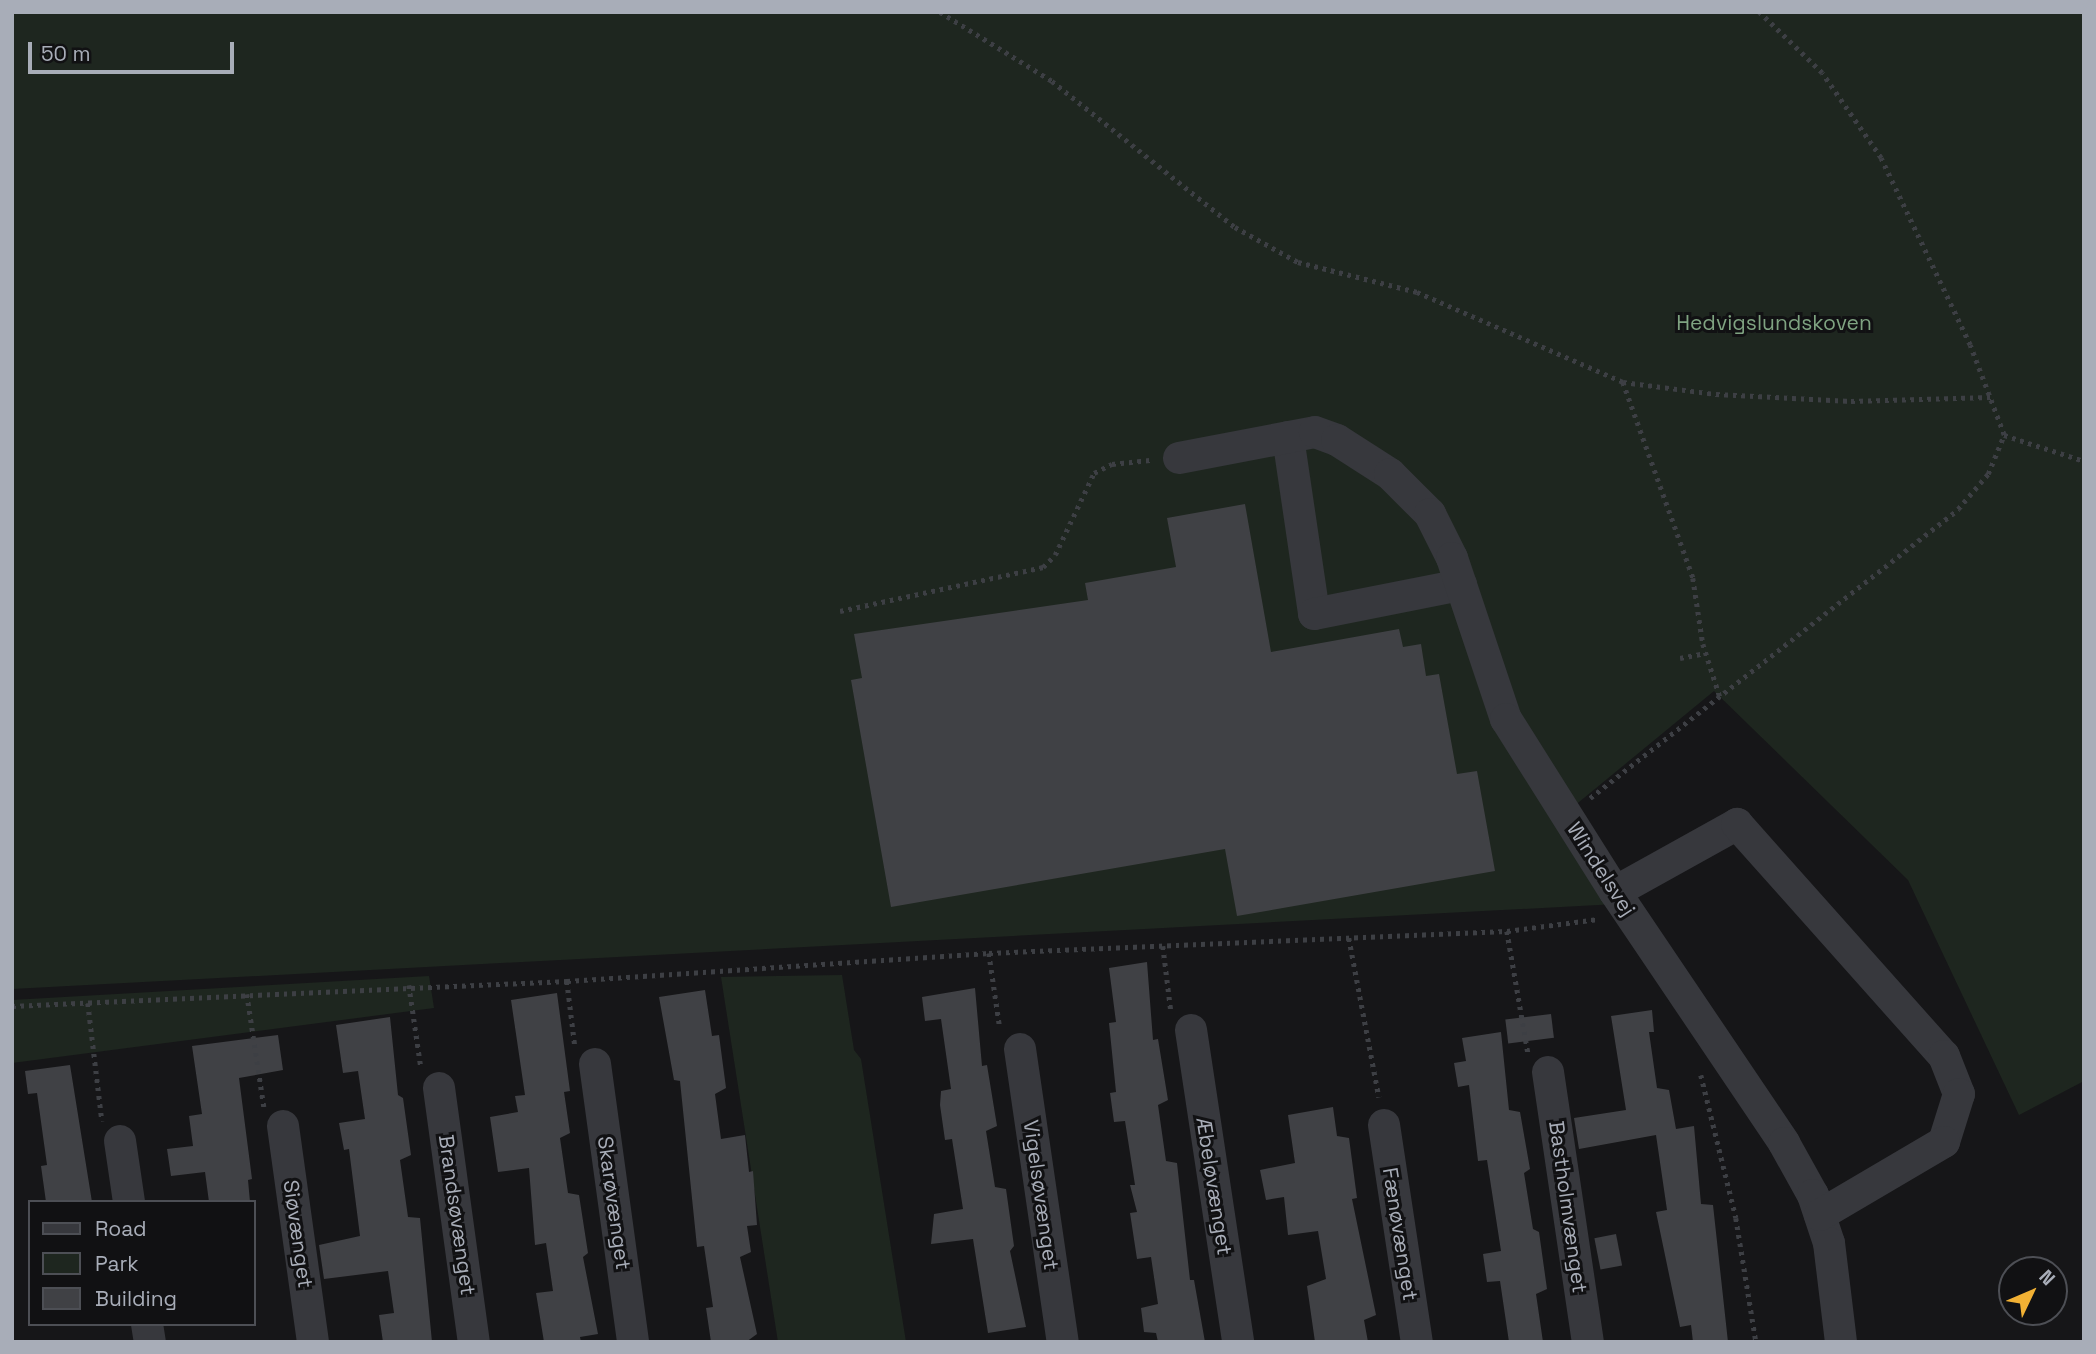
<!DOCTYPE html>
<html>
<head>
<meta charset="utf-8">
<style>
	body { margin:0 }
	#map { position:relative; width:2096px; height:1354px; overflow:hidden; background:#161618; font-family:"Space Grotesk",sans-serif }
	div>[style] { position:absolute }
	.green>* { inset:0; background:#1e261f }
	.building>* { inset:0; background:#404145; transform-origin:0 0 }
	.path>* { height:4.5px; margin-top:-2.25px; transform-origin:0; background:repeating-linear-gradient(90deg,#3d3f44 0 3.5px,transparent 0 8.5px) }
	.minor>* { height:32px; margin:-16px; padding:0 16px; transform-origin:16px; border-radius:16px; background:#37383d }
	span { translate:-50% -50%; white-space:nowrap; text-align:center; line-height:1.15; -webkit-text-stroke:6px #111113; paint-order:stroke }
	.park-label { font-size:21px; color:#7fa381 }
	.street-label { font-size:21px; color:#a8adb8 }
	.frame { position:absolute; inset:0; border:14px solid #a8adb8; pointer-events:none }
	.legend { position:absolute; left:28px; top:1200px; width:228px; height:126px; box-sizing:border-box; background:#111113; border:2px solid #4d4f55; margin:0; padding:9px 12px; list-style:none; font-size:21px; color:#a8adb8 }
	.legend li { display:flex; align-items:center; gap:14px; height:35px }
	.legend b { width:35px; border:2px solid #4d4f55 }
	.north { position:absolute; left:1998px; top:1256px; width:70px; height:70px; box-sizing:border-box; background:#111113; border:2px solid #4d4f55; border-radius:50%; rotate:46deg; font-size:19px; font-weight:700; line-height:28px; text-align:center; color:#a8adb8 }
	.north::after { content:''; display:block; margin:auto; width:24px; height:32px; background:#f2b134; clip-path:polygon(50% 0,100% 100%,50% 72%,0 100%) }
	.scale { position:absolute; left:28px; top:42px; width:206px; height:32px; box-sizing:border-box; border:4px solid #a8adb8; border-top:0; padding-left:9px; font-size:21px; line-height:24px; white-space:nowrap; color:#a8adb8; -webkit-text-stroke:5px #111113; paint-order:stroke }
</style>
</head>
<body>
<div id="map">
	<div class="green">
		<i style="clip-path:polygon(12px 12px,2084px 12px,2084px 1081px,2019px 1115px,1908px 880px,1714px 691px,1573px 807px,1635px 903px,12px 989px)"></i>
		<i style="clip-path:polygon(842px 975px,854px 1050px,861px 1059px,906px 1342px,778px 1342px,721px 977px)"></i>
		<i style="clip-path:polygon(429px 976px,434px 1008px,12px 1063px,12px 1000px)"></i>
	</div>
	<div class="building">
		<i style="clip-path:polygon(1245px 504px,1271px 652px,1399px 629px,1403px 647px,1421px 644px,1426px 676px,1439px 674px,1457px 774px,1477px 771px,1495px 871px,1237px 916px,1225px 849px,891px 907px,851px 680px,862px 678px,854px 634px,1088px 600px,1085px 583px,1176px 567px,1167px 518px)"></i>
		<i style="clip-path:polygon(1147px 962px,1153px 1040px,1158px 1039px,1168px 1100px,1158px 1105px,1166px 1161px,1177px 1163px,1190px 1280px,1194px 1280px,1205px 1342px,1158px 1342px,1156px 1333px,1144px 1332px,1141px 1308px,1158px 1304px,1151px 1257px,1137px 1259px,1130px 1213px,1137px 1212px,1130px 1185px,1135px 1185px,1125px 1121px,1114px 1122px,1110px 1093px,1116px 1092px,1109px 1023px,1116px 1022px,1109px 968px)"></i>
		<i style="clip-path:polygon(975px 988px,982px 1066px,987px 1065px,997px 1126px,986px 1131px,995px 1187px,1006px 1189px,1014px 1246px,1010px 1251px,1026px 1327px,988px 1333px,973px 1239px,931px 1244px,934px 1214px,963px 1209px,952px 1139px,945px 1140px,940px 1105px,941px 1091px,951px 1089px,941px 1019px,925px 1021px,922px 997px)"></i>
		<i style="clip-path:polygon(705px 990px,712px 1036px,719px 1035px,726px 1088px,715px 1094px,721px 1139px,745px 1135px,749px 1172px,753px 1171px,757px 1225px,747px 1226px,751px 1252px,740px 1257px,757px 1334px,746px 1342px,711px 1342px,706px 1308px,713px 1307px,704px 1246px,697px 1247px,680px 1081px,674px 1080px,659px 997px)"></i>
		<i style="clip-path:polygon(557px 993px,570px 1091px,564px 1092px,570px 1133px,560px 1138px,568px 1193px,579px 1195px,588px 1253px,583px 1257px,598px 1334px,580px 1337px,581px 1342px,544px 1342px,536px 1293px,553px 1291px,546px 1243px,535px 1245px,529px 1168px,498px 1172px,490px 1117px,518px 1112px,515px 1096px,525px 1095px,511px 1000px)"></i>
		<i style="clip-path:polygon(1652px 1010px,1654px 1032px,1649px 1032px,1657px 1088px,1669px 1090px,1676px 1129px,1694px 1126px,1701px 1204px,1713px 1205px,1728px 1342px,1693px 1342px,1691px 1325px,1680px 1327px,1656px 1212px,1667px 1210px,1656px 1135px,1579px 1149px,1574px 1118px,1626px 1110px,1611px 1016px)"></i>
		<i style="left:1551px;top:1014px;width:24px;height:46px;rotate:83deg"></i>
		<i style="clip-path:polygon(390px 1017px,398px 1095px,403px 1098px,411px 1155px,400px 1160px,408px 1217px,420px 1218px,432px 1342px,383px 1342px,379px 1315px,394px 1313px,388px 1271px,324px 1279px,319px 1245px,360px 1236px,349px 1149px,344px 1150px,339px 1123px,365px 1119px,358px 1071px,343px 1073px,336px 1025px)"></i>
		<i style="clip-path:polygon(1501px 1032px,1509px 1110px,1520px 1112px,1530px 1169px,1524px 1173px,1533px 1229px,1539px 1232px,1547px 1289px,1536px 1294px,1543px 1342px,1509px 1342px,1500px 1281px,1487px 1282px,1483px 1254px,1501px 1251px,1487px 1160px,1478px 1161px,1469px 1085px,1458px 1087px,1454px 1063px,1466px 1061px,1462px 1038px)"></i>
		<i style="clip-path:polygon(278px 1035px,283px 1070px,239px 1078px,252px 1179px,248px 1180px,250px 1202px,209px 1202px,205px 1172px,171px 1176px,167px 1149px,193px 1146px,189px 1116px,202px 1114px,192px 1046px)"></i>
		<i style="clip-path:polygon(70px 1065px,92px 1202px,46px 1202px,41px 1166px,47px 1165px,37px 1093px,28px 1094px,25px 1071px)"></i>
		<i style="clip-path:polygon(1333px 1107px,1337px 1136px,1349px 1138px,1357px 1198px,1352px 1199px,1376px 1315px,1364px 1320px,1368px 1342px,1315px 1342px,1307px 1286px,1326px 1279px,1318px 1231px,1288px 1235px,1284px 1197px,1266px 1200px,1260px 1170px,1295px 1163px,1288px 1115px)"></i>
		<i style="left:1616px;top:1234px;width:32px;height:22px;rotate:79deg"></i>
	</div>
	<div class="path">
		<i style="left:940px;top:12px;width:132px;rotate:31.6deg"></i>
		<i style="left:1052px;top:81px;width:234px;rotate:38.6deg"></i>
		<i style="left:1235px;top:227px;width:72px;rotate:29.1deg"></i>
		<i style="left:1298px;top:262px;width:123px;rotate:14.1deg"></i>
		<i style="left:1417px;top:292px;width:225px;rotate:23.6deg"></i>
		<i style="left:1623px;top:382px;width:208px;rotate:70.3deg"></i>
		<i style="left:1693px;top:578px;width:67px;rotate:81.4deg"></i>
		<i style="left:1703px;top:644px;width:56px;rotate:72.2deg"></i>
		<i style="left:1623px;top:382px;width:94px;rotate:7.4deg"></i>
		<i style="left:1716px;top:394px;width:135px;rotate:3deg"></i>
		<i style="left:1851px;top:401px;width:140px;rotate:-1.6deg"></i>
		<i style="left:2004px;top:435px;width:84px;rotate:18deg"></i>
		<i style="left:840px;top:611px;width:208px;rotate:-12.2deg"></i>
		<i style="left:1043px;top:567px;width:17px;rotate:-45deg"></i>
		<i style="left:1055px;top:555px;width:91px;rotate:-64.6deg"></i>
		<i style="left:1094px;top:473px;width:20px;rotate:-27deg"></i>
		<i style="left:1112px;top:464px;width:38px;rotate:-6deg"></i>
		<i style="left:1680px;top:658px;width:26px;rotate:-11deg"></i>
		<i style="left:1590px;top:798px;width:468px;rotate:-38.1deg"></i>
		<i style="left:1958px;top:509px;width:46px;rotate:-49.4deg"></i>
		<i style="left:1988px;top:474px;width:42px;rotate:-67.7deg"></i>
		<i style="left:2004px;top:435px;width:96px;rotate:-110.7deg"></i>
		<i style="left:1970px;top:345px;width:207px;rotate:-115.5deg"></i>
		<i style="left:1881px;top:158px;width:103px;rotate:-124.8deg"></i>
		<i style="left:1822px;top:73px;width:88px;rotate:-135.9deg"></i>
		<i style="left:1507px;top:931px;width:124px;rotate:80.2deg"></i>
		<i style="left:1349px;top:938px;width:162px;rotate:79.3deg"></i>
		<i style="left:1163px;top:946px;width:65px;rotate:83deg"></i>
		<i style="left:989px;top:953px;width:76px;rotate:81.7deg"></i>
		<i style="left:567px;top:981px;width:65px;rotate:83deg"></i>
		<i style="left:409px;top:985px;width:83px;rotate:81.7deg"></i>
		<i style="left:247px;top:994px;width:114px;rotate:81.4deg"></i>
		<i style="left:88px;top:1003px;width:119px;rotate:83.2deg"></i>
		<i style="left:12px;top:1006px;width:556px;rotate:-2.58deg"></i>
		<i style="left:567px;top:981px;width:423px;rotate:-3.8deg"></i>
		<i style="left:989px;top:953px;width:518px;rotate:-2.43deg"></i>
		<i style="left:1507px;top:931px;width:92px;rotate:-7.5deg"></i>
		<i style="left:1701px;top:1075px;width:147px;rotate:76.2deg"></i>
		<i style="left:1736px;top:1218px;width:126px;rotate:80.8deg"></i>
	</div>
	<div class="minor">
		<i style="left:1288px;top:437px;width:179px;rotate:81.6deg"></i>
		<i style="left:1314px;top:614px;width:150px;rotate:-11.2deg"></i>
		<i style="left:1179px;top:458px;width:138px;rotate:-10.8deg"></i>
		<i style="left:1315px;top:432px;width:23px;rotate:20deg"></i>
		<i style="left:1337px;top:440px;width:63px;rotate:32.7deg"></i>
		<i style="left:1390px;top:474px;width:57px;rotate:45deg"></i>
		<i style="left:1430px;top:514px;width:49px;rotate:63.4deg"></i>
		<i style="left:1452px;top:558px;width:170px;rotate:71.5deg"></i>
		<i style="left:1506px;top:719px;width:204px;rotate:57.8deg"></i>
		<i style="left:1615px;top:892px;width:303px;rotate:56deg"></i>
		<i style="left:1784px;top:1143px;width:60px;rotate:60.9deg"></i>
		<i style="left:1813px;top:1195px;width:51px;rotate:71.6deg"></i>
		<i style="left:1829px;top:1243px;width:100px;rotate:83.1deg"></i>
		<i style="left:1615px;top:892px;width:140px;rotate:-29.1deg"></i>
		<i style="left:1737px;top:824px;width:311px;rotate:48.3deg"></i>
		<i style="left:1944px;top:1056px;width:41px;rotate:68.5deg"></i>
		<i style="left:1959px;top:1094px;width:50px;rotate:107.4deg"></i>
		<i style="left:1944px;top:1142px;width:144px;rotate:149.5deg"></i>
		<i style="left:1191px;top:1030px;width:316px;rotate:81.4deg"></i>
		<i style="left:1020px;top:1049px;width:296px;rotate:81.7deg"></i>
		<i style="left:595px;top:1064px;width:281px;rotate:82.2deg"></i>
		<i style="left:1548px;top:1072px;width:273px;rotate:81.6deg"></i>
		<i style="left:439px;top:1088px;width:256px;rotate:82.2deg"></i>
		<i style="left:1384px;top:1125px;width:219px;rotate:81.4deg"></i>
		<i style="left:283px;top:1126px;width:218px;rotate:82.1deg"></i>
		<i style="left:120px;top:1141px;width:62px;rotate:81.6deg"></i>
		<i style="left:147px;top:1324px;width:18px;rotate:81deg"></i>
	</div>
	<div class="park-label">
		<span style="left:1774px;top:323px">Hedvigslundskoven</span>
	</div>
	<div class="street-label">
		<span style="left:1601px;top:869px;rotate:57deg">Windelsvej</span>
		<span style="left:1214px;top:1186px;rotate:81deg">Æbeløvænget</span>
		<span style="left:1041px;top:1195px;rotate:82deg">Vigelsøvænget</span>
		<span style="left:614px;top:1203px;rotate:82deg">Skarøvænget</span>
		<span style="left:1568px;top:1207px;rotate:82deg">Bastholmvænget</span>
		<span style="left:457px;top:1215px;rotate:82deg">Brandsøvænget</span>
		<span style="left:298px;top:1234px;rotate:82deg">Siøvænget</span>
		<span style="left:1400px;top:1234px;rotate:81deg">Fænøvænget</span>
	</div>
	<div class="frame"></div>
	<ul class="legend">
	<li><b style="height:9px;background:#37383d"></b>Road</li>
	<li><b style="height:19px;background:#1e261f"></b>Park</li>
	<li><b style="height:19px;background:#404145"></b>Building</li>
	</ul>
	<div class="north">N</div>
	<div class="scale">50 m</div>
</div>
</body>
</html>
